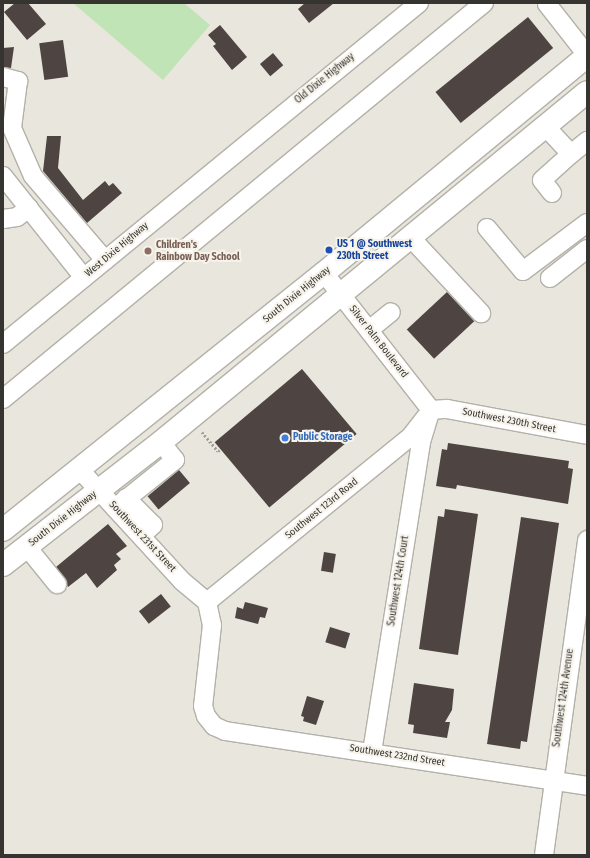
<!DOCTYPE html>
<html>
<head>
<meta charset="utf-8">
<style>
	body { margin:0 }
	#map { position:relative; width:590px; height:858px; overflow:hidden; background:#e9e6dd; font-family:"Fira Sans Condensed",sans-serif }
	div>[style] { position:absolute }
	.green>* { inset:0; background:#c1e4b6 }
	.building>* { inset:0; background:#4e4542; transform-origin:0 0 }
	.path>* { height:2.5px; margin-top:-1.25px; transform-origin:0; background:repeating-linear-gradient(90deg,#a09e97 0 2px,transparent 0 4px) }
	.roads { filter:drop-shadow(1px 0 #b3b1a8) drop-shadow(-1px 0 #b3b1a8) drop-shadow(0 1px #b3b1a8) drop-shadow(0 -1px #b3b1a8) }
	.minor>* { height:18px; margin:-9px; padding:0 9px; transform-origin:9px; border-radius:9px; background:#fff }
	.highway>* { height:22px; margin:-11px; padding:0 11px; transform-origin:11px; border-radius:11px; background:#fff }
	.dots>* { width:11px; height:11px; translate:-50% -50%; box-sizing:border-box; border:2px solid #f6f3ea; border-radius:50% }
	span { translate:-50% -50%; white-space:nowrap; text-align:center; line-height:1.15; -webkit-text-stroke:4px #f6f3ea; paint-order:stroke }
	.street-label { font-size:10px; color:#353431 }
	.transit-label { font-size:10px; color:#164399; font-weight:700 }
	.left { translate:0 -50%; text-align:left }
	.education-label { font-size:10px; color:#785e54; font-weight:700 }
	.shop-label { font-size:10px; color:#366cbe; font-weight:700 }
	.frame { position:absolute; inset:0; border:4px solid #353431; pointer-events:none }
</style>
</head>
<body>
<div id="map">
	<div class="green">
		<i style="clip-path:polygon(73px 3px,184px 3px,210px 25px,163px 80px)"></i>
	</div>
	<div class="building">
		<i style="clip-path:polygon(15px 3px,28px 3px,46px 24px,27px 40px,4px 12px)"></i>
		<i style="clip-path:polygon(305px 3px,334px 3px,309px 23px,298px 9px)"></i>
		<i style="left:528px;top:17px;width:40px;height:119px;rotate:51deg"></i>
		<i style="clip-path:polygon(220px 25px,247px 57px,232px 70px,213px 46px,216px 44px,208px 35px)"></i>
		<i style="left:63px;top:40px;width:37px;height:24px;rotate:82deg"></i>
		<i style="clip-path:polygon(14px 47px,11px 68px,3px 67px,3px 48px)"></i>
		<i style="left:273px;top:53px;width:16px;height:17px;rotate:50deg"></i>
		<i style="clip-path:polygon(47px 136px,61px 136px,58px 168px,83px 200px,105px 181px,109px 186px,113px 183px,122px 193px,87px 223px,43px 171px)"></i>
		<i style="left:447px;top:292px;width:40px;height:55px;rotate:47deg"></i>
		<i style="left:302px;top:369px;width:85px;height:114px;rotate:50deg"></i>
		<i style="clip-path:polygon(448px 443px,569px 461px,568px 468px,573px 469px,568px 504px,457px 485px,456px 489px,436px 486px,442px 449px,447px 450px)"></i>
		<i style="left:179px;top:470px;width:17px;height:41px;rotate:50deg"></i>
		<i style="clip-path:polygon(445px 509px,478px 514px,458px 655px,419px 649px,438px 516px,444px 517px)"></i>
		<i style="clip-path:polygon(521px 517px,559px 523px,527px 742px,521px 741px,520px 749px,487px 744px)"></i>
		<i style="clip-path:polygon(108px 524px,127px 546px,116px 554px,121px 559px,114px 565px,117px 570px,97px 588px,86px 573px,68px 587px,56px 567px)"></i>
		<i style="left:324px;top:552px;width:12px;height:19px;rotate:9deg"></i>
		<i style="left:161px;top:594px;width:16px;height:28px;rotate:52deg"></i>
		<i style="clip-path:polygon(245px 602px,268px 608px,265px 618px,260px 617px,258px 624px,235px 618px,237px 607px,243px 609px)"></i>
		<i style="left:330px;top:627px;width:21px;height:16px;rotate:17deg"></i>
		<i style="clip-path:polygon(414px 683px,454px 689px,452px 710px,445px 722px,450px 722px,447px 738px,413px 733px,414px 725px,408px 724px)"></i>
		<i style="clip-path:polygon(307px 696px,324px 701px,316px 725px,303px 721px,304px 717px,301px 716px)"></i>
	</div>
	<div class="path">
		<i style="left:202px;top:432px;width:25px;rotate:50deg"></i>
		<i style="left:218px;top:451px;width:2px;rotate:-27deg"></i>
	</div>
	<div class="roads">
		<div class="minor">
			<i style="left:547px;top:4px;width:65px;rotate:51.9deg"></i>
			<i style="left:3px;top:77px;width:16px;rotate:15deg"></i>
			<i style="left:18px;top:81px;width:47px;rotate:97.3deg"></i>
			<i style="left:12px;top:128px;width:52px;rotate:66.4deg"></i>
			<i style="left:33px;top:176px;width:111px;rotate:49.4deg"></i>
			<i style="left:545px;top:126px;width:38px;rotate:47deg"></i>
			<i style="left:571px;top:154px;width:21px;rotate:-39deg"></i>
			<i style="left:3px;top:176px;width:130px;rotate:51.5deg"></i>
			<i style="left:552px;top:193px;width:16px;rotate:-128deg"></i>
			<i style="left:542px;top:180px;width:39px;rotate:-42deg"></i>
			<i style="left:3px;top:219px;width:14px;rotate:-8deg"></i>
			<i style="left:17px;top:217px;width:15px;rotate:-37deg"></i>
			<i style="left:487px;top:228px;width:56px;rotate:50.1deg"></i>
			<i style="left:523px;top:271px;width:80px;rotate:-36.9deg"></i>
			<i style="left:411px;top:238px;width:103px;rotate:47deg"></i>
			<i style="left:324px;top:273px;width:174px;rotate:52deg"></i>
			<i style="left:550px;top:278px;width:47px;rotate:-38.1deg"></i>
			<i style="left:369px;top:330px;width:28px;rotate:-39deg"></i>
			<i style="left:3px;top:344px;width:538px;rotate:-39.34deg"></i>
			<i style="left:3px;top:399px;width:623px;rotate:-39.46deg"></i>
			<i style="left:431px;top:410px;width:16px;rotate:-4deg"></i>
			<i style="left:447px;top:409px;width:142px;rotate:10.5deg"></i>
			<i style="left:80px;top:470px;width:151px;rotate:47.4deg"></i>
			<i style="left:182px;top:581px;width:33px;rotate:40deg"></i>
			<i style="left:207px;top:602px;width:24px;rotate:78deg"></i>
			<i style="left:212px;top:625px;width:81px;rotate:96.3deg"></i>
			<i style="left:203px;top:706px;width:10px;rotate:73deg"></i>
			<i style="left:206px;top:716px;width:13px;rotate:51deg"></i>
			<i style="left:214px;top:726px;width:12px;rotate:24deg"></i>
			<i style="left:225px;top:731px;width:366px;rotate:8.6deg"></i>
			<i style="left:126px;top:498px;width:38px;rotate:45deg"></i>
			<i style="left:153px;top:525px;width:16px;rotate:137deg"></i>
			<i style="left:115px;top:508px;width:77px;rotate:-38.7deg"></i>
			<i style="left:175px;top:460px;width:23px;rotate:-128deg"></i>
			<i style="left:27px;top:547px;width:48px;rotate:51deg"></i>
			<i style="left:207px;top:602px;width:263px;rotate:-39.1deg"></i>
			<i style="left:411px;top:436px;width:24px;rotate:-52deg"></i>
			<i style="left:372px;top:752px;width:314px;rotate:-81deg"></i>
			<i style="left:421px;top:442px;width:34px;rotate:-73deg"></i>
			<i style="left:544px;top:855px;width:318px;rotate:-82.2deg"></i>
		</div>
		<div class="highway">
			<i style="left:3px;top:530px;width:411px;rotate:-38.7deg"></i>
			<i style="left:324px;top:273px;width:341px;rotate:-39.5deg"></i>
			<i style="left:3px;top:565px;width:200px;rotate:-37.9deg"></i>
			<i style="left:161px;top:442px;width:551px;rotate:-39.41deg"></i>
		</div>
	</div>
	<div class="dots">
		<i style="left:329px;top:250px;background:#1a4fb4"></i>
		<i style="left:148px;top:251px;background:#8d6e63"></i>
		<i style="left:285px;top:438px;background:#3f7fe0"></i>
	</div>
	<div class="street-label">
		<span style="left:325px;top:79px;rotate:-39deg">Old Dixie Highway</span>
		<span style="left:117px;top:250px;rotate:-40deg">West Dixie Highway</span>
		<span style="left:297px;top:295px;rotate:-39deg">South Dixie Highway</span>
		<span style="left:378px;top:342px;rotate:52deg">Silver Palm Boulevard</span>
		<span style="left:509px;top:421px;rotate:11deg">Southwest 230th Street</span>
		<span style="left:322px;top:509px;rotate:-39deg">Southwest 123rd Road</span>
		<span style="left:63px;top:519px;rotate:-38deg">South Dixie Highway</span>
		<span style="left:142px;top:537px;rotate:47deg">Southwest 231st Street</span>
		<span style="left:399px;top:581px;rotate:-81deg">Southwest 124th Court</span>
		<span style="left:564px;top:698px;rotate:-82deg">Southwest 124th Avenue</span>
		<span style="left:397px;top:756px;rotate:9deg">Southwest 232nd Street</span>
	</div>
	<div class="transit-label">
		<span class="left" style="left:337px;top:250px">US 1 @ Southwest<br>230th Street</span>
	</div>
	<div class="education-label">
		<span class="left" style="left:156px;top:251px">Children's<br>Rainbow Day School</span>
	</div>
	<div class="shop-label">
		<span class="left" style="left:293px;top:438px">Public Storage</span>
	</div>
	<div class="frame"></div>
</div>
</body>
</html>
